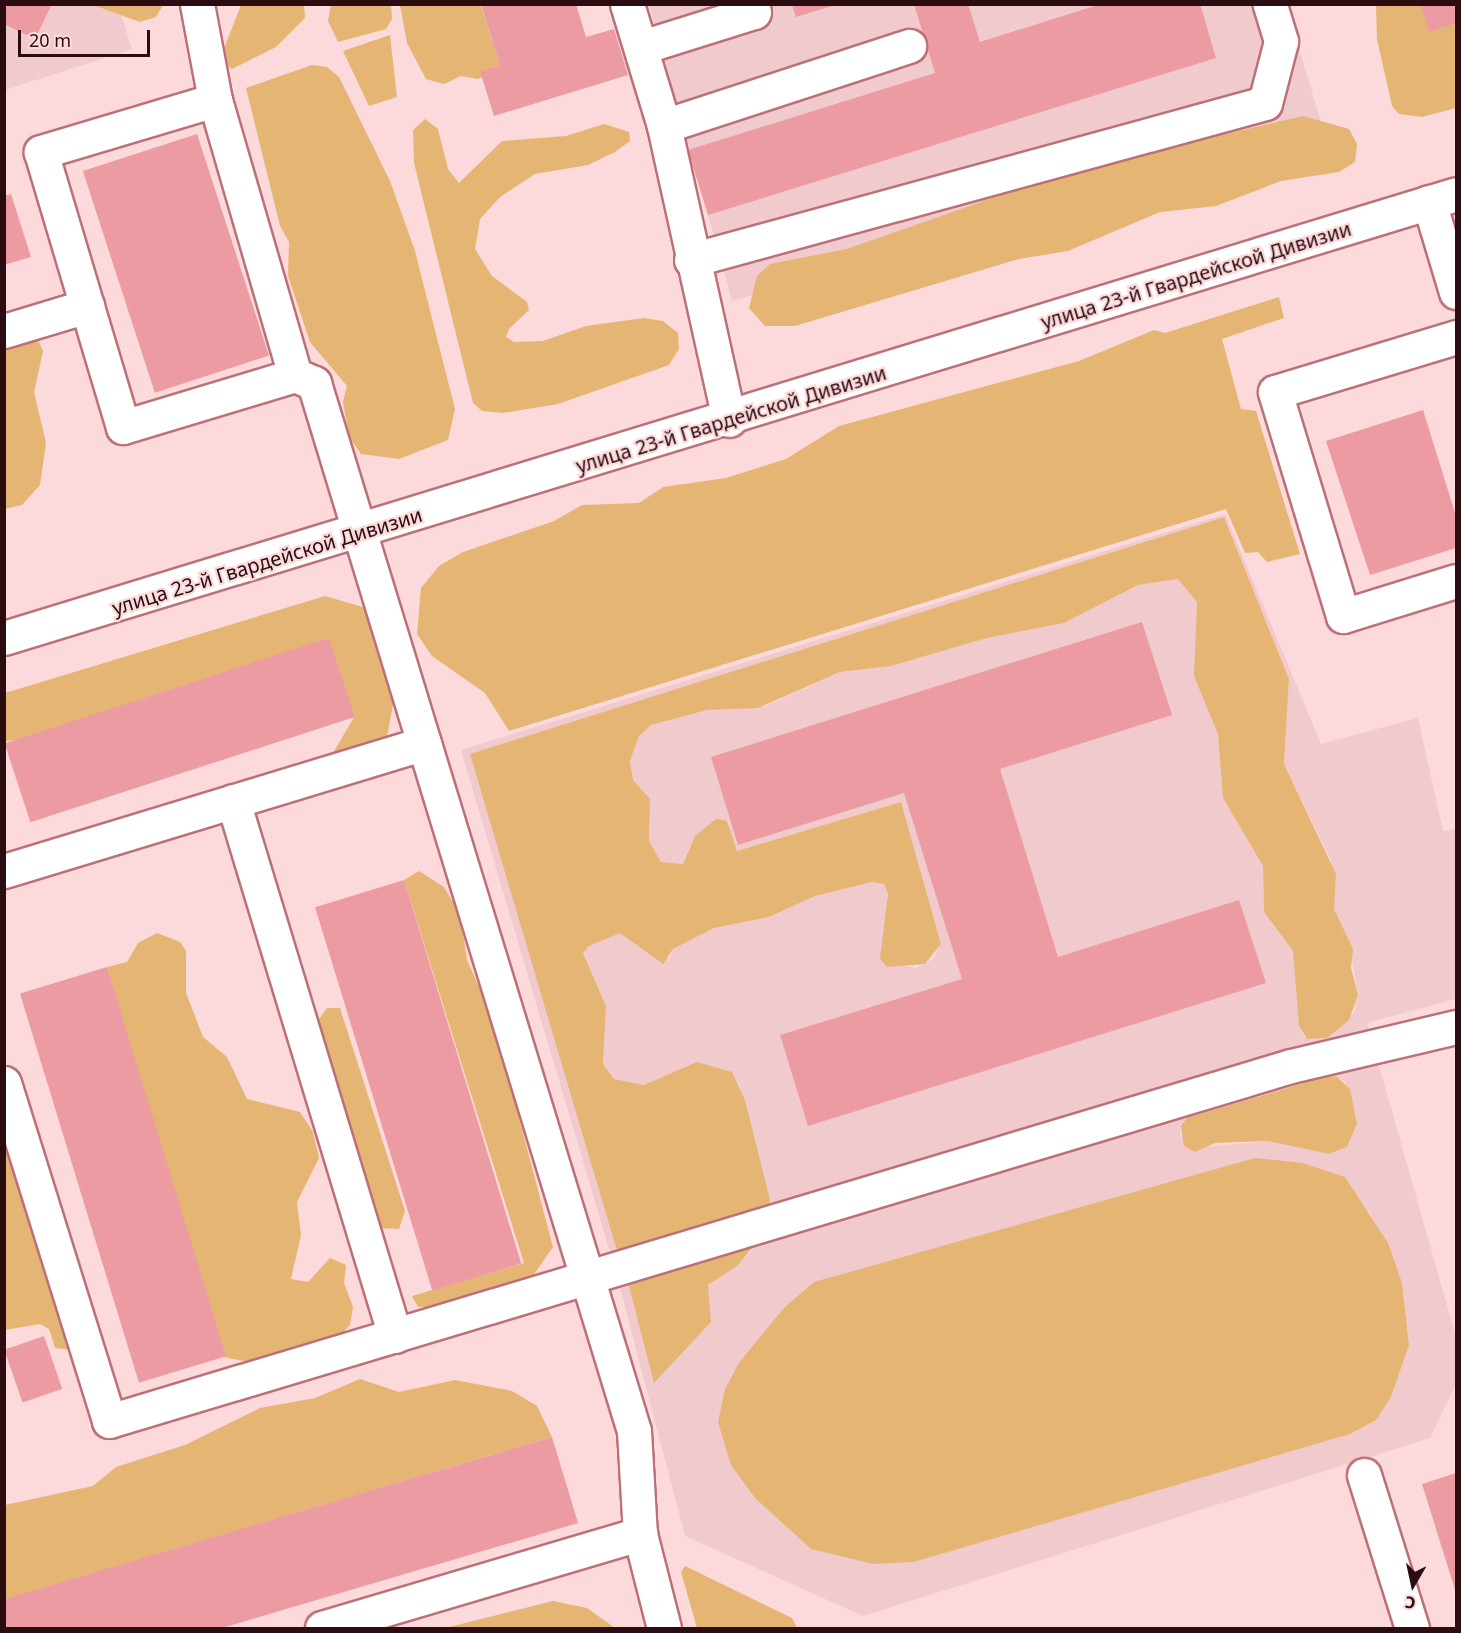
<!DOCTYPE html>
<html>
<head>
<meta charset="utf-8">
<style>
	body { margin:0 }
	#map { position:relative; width:1461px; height:1633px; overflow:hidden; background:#fcdadb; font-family:"Noto Sans",sans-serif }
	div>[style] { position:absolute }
	.built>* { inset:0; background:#f0cacc }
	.green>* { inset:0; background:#e5b573 }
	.building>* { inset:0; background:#ec9ba2; transform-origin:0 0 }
	.roads { filter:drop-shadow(2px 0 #bc7077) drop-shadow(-2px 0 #bc7077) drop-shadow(0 2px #bc7077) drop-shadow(0 -2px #bc7077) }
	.minor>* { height:33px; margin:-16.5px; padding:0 16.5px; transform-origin:16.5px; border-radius:16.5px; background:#fff }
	span { translate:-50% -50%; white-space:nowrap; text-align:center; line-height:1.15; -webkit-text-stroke:4.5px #fcdadb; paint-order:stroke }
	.street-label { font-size:20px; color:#2b0d11 }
	.frame { position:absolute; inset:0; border:6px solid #2b0d11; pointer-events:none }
	.north { position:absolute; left:1383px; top:1555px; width:60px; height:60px; -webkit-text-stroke:4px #fcdadb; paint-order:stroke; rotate:189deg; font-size:16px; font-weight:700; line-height:24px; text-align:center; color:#2b0d11 }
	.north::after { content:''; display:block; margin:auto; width:21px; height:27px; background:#2b0d11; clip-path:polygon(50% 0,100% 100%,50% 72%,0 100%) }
	.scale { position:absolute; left:18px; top:30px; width:132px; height:27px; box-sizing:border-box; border:3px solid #2b0d11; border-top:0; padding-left:8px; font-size:18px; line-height:21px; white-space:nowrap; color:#2b0d11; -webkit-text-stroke:4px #fcdadb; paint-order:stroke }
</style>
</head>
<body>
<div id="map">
	<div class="built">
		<i style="clip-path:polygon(4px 5px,118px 5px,132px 49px,5px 90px)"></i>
		<i style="clip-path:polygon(649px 5px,1286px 5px,1324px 132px,732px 301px)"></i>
		<i style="clip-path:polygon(evenodd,1225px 514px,1321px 744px,1418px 718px,1443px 831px,1456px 829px,1456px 999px,1367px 1023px,1456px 1337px,1456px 1384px,1430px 1438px,863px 1616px,685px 1536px,615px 1269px,461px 750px,1225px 514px,1224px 517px,1289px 679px,1284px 764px,1331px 860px,1334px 909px,1349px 941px,1358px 995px,1354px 1012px,1327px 1038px,1307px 1039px,1302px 1034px,1293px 951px,1264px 912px,1263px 866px,1223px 798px,1218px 734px,1195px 669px,1197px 601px,1178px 579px,1138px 585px,1064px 623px,987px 638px,891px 666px,840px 672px,766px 706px,707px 710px,651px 725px,639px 736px,630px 761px,633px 780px,650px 799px,649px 841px,661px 862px,683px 864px,690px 846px,727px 821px,737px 851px,901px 802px,941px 944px,933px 959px,916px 968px,880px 960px,890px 907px,884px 884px,872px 882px,815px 896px,769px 917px,714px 928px,673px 949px,670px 958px,620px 932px,589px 946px,583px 953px,606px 1006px,603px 1064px,614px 1079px,644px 1085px,662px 1077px,739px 1083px,770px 1200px,768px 1213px,620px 1261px,471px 754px,1224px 517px,1225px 514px,1327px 1074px,1345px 1081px,1356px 1115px,1346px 1147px,1338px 1151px,1329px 1154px,1268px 1141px,1203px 1147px,1180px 1136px,1181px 1126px,1196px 1114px,1327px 1074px,1225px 514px,1369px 1210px,1402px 1283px,1409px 1345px,1391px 1397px,1350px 1434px,914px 1562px,873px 1564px,811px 1549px,755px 1498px,762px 1336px,783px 1309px,1369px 1210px,1225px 514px,754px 1250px,708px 1286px,711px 1322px,654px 1382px,626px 1275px,754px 1250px)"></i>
	</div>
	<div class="green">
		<i style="clip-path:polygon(93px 5px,163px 5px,156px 17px,140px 22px)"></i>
		<i style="clip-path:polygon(241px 5px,304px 5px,305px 18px,276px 47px,232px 69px,224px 63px,223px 51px)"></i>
		<i style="clip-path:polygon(331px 5px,391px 5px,392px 19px,386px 29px,338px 42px,328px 21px)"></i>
		<i style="clip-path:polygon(400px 5px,481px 5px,500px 66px,481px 71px,487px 75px,478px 79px,461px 76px,444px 84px,426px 79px,407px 43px)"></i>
		<i style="clip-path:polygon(1376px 5px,1456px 5px,1456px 108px,1422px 117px,1399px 114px,1392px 106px,1377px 39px)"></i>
		<i style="clip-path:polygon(390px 35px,397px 97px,369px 106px,343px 51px)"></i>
		<i style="clip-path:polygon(312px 65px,327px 67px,339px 77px,390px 181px,415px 251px,455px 409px,448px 440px,399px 459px,361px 454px,349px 437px,343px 402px,347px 386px,310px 342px,288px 276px,289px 242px,280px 226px,246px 88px)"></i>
		<i style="clip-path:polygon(1303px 116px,1349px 129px,1357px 144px,1355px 162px,1339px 172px,1281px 181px,1216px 206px,1160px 212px,1068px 251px,1019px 259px,795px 326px,765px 326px,749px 308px,757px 276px,770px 264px,847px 249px,1069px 171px)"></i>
		<i style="clip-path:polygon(425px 119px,438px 129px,448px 169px,459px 183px,502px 141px,566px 136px,604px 124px,629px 132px,630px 141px,615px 152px,588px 165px,535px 174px,500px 197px,480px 219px,475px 249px,492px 276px,527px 302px,529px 310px,509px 329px,506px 337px,514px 342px,543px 341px,586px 326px,644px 318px,663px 321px,678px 333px,679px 349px,669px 365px,558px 404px,503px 413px,482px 411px,473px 403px,414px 163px,413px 130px)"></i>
		<i style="clip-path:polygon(1279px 297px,1284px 318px,1222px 339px,1241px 409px,1256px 411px,1300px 554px,1267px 562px,1258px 552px,1245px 553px,1226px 509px,509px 731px,485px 693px,432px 656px,417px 634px,421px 588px,439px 566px,463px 552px,554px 521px,582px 505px,639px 503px,663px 487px,726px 478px,786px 459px,839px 426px,1079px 361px,1154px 330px,1165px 333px)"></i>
		<i style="clip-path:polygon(33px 329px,43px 351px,34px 392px,46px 443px,40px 485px,22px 505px,5px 509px,4px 336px)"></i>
		<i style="clip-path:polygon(1224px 517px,1289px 679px,1284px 764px,1336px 874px,1334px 909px,1353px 949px,1351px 968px,1358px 995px,1349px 1020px,1327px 1038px,1307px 1039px,1299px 1026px,1293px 951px,1264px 912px,1263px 866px,1223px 798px,1218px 734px,1194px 676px,1197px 602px,1178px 579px,1138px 585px,1064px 623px,987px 638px,891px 666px,840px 672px,758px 708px,707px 710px,651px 725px,639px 736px,630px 761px,633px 780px,650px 799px,649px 841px,661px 862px,683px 864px,695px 836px,716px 819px,727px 821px,737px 851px,901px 802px,941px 944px,925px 964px,887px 967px,880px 959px,888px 895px,884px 884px,872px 882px,815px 896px,769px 917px,714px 928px,673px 949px,663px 964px,620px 933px,589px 946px,583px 953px,606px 1006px,603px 1064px,614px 1079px,644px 1085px,697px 1062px,732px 1072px,745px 1100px,770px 1200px,768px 1213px,620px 1261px,470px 754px)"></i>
		<i style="clip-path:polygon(325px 596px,373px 610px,395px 693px,387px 737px,329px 760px,354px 717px,5px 741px,5px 693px)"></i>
		<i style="clip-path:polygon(419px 871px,444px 887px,460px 914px,467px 960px,492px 1016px,553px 1247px,530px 1280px,432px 1307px,418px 1307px,412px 1296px,524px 1263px,404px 880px)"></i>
		<i style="clip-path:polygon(157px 933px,180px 942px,186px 951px,186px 993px,203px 1037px,227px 1057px,247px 1099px,300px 1112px,313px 1132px,319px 1158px,297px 1202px,301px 1235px,291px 1279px,308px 1282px,330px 1258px,346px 1265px,344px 1283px,353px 1307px,350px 1325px,337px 1339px,254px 1363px,223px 1357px,107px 967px,127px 962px,138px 943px)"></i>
		<i style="clip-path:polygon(327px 1008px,340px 1008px,405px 1211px,399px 1229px,379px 1228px,314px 1026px)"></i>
		<i style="clip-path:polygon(1318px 1074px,1337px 1077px,1350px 1089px,1357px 1124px,1347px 1147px,1329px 1154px,1268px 1141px,1215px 1143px,1195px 1152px,1184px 1146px,1181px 1126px,1187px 1118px,1301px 1084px)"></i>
		<i style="clip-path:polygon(4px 1133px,72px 1350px,55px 1348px,49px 1329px,40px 1324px,5px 1330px)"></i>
		<i style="clip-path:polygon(1255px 1158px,1302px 1163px,1345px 1177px,1388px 1243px,1402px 1283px,1409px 1345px,1391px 1397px,1376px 1420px,1350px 1434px,914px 1562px,873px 1564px,811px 1549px,755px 1498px,731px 1465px,718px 1422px,725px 1389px,739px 1363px,783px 1309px,814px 1282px)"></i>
		<i style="clip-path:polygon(758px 1241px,737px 1266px,708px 1285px,711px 1322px,654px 1383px,626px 1275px)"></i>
		<i style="clip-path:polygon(360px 1379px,399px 1392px,455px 1380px,512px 1391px,537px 1406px,552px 1437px,5px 1599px,5px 1505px,93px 1486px,116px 1467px,185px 1445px,260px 1408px,315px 1398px)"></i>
		<i style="clip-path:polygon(685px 1566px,792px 1618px,797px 1628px,697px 1628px,681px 1572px)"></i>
		<i style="clip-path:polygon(553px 1601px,587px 1608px,615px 1628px,445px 1628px)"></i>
	</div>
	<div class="building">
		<i style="clip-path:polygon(4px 4px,52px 4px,35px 39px,4px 24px)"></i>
		<i style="clip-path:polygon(481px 4px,576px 4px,586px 37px,614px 29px,628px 75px,494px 116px,480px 71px,500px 66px)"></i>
		<i style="clip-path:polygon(914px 4px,968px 4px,980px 42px,1101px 4px,1200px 4px,1216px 58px,708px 215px,688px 150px,935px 73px)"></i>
		<i style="clip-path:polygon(1421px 4px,1456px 4px,1456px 23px,1429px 32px)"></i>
		<i style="clip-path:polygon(792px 5px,835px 5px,796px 17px)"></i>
		<i style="left:197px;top:134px;width:233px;height:120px;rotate:72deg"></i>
		<i style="clip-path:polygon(11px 194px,31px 257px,4px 265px,4px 196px)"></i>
		<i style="clip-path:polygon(1423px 410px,1456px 516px,1456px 548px,1370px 575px,1326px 441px)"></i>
		<i style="clip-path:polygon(1142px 622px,1172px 715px,1000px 769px,1058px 957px,1239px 900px,1266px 983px,808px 1126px,780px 1035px,962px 979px,904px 793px,738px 845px,711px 757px)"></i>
		<i style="left:329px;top:638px;width:83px;height:341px;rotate:72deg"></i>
		<i style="left:404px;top:880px;width:401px;height:93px;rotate:73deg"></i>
		<i style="left:107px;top:967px;width:407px;height:91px;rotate:73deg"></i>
		<i style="left:44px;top:1336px;width:56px;height:42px;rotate:71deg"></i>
		<i style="clip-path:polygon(552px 1437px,578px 1523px,222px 1628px,4px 1628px,4px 1599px)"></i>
		<i style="clip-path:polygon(1456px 1473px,1456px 1593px,1422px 1484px)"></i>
	</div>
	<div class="roads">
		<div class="minor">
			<i style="left:197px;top:4px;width:98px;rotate:79.4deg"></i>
			<i style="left:215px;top:100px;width:286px;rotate:73.8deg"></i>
			<i style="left:295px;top:375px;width:21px;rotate:23deg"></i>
			<i style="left:314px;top:383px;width:1096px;rotate:73.02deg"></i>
			<i style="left:634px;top:1431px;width:103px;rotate:86.7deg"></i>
			<i style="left:640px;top:1534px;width:97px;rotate:75.7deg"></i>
			<i style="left:627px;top:4px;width:127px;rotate:73.1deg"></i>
			<i style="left:664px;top:126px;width:301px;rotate:77.5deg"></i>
			<i style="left:642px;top:47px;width:117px;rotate:-17.4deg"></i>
			<i style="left:754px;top:12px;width:9px;rotate:-111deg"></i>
			<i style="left:215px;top:100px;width:182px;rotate:163.4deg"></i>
			<i style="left:41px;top:152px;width:287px;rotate:73.4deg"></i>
			<i style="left:123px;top:427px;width:180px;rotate:-16.8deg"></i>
			<i style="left:664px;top:126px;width:258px;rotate:-18.1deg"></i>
			<i style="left:1429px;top:202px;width:94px;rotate:73.3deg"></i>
			<i style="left:691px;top:260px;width:595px;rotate:-15.3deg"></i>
			<i style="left:1265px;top:103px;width:64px;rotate:-75.5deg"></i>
			<i style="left:1281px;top:41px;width:39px;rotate:-107deg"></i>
			<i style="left:4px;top:331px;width:87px;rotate:-16.8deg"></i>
			<i style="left:1456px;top:337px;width:189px;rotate:163.1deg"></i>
			<i style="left:1275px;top:392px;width:234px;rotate:73.1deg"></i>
			<i style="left:1343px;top:616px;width:118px;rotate:-17.2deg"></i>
			<i style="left:4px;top:638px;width:1518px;rotate:-17deg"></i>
			<i style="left:233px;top:801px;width:559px;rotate:73.15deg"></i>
			<i style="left:4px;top:871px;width:439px;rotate:-16.9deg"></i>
			<i style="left:4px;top:1083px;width:354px;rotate:72.7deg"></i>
			<i style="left:109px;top:1421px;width:1234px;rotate:-16.72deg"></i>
			<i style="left:1291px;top:1066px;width:170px;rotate:-13.3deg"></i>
			<i style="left:1364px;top:1475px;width:160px;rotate:72.6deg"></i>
			<i style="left:322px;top:1628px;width:332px;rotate:-16.5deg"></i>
		</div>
	</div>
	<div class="street-label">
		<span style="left:1196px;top:275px;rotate:-17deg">улица 23-й Гвардейской Дивизии</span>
		<span style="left:731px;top:419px;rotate:-17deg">улица 23-й Гвардейской Дивизии</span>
		<span style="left:267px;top:561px;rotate:-17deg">улица 23-й Гвардейской Дивизии</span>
	</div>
	<div class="frame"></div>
	<div class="north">С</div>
	<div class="scale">20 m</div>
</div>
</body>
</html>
